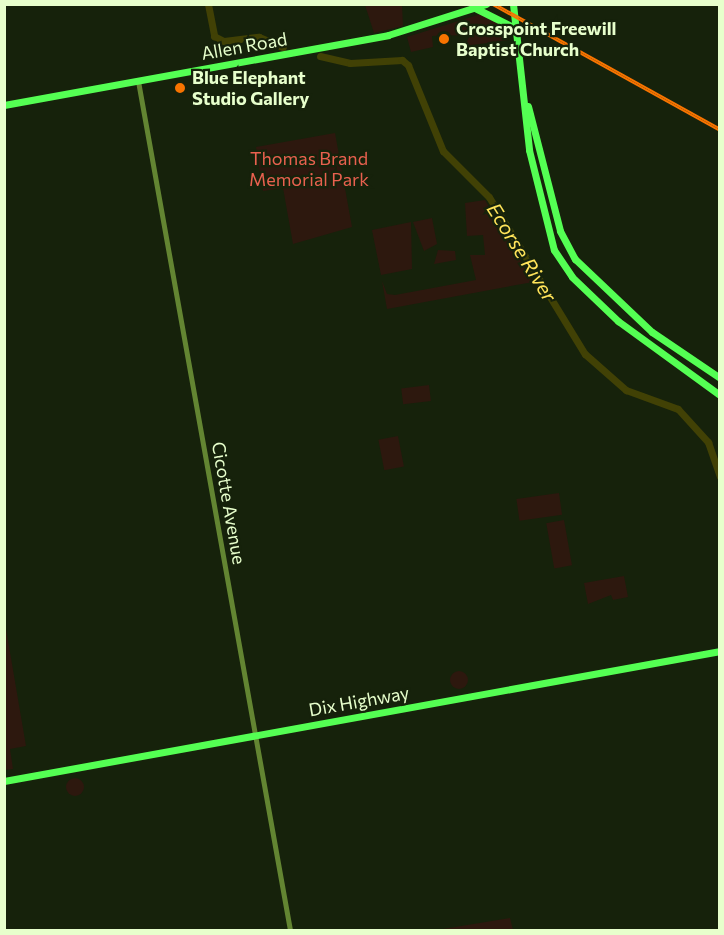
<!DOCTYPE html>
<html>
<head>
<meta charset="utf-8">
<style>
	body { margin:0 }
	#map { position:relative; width:724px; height:935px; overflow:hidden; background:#16220b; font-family:Commissioner,sans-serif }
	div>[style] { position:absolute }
	.green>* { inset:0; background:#2d180e; transform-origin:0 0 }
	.round { border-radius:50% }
	.river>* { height:7px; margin:-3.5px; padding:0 3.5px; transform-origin:3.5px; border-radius:3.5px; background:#414105 }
	.minor>* { height:5px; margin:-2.5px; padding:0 2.5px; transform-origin:2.5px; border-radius:2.5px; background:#638532 }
	.major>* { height:7px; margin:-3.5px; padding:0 3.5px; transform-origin:3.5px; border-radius:3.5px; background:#54ff53 }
	.rail>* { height:4px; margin-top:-2px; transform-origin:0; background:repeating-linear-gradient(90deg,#16220b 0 4.5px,#f77400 0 9px); box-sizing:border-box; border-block:2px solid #f77400 }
	.dots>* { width:16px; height:16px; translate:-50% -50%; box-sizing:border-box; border:3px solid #16220b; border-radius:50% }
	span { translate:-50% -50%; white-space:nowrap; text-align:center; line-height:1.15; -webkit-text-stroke:4.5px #16220b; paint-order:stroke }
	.poi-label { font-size:18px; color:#e7ffcc; font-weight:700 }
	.left { translate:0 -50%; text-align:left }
	.street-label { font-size:18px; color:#e7ffcc }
	.park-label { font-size:18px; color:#e9614f }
	.water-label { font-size:20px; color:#ffe45a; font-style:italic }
	.frame { position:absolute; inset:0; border:6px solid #e7ffcc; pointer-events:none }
</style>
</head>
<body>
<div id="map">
	<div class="green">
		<i style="clip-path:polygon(365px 5px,402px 5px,403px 26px,374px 33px)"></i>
		<i style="clip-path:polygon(481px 14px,506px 27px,509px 40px,465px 46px,470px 35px,432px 36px,433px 47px,411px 52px,407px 37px)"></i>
		<i style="clip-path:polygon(335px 133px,352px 227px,293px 244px,283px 188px,263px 191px,256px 147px)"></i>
		<i style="clip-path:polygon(485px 200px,533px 282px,387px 309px,382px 281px,387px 294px,395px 295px,476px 280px,470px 255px,485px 255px,483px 235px,467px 236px,465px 203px)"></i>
		<i style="clip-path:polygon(432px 218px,437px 244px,424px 251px,413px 222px)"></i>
		<i style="clip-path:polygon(411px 222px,412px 269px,381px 275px,372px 230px)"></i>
		<i style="clip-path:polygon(438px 250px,455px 251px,456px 260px,434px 264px)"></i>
		<i style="left:429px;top:385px;width:16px;height:28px;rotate:83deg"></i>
		<i style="left:398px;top:436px;width:31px;height:20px;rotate:79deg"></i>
		<i style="left:559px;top:493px;width:22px;height:43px;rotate:82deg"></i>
		<i style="left:564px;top:520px;width:46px;height:18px;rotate:80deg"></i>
		<i style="clip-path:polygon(624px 576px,628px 597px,613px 600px,611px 595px,588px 604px,584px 583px)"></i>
		<i style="clip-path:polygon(5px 623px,26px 746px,10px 749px,13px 769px,5px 770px)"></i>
		<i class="round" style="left:450px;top:671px;width:18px;height:18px"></i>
		<i class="round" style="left:66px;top:778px;width:18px;height:18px"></i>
		<i style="clip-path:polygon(510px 918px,513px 930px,437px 930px)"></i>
	</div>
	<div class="river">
		<i style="left:208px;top:4px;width:33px;rotate:79deg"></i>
		<i style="left:214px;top:36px;width:11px;rotate:27deg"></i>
		<i style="left:224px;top:41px;width:35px;rotate:-7deg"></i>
		<i style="left:259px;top:37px;width:26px;rotate:23deg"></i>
		<i style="left:320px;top:56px;width:31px;rotate:13deg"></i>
		<i style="left:350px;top:63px;width:52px;rotate:-3.3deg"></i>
		<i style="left:402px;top:60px;width:8px;rotate:40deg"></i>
		<i style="left:408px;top:65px;width:93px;rotate:67.9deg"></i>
		<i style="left:443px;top:151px;width:65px;rotate:45deg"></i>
		<i style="left:489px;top:197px;width:184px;rotate:58.6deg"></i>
		<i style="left:585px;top:354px;width:55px;rotate:41.3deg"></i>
		<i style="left:626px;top:390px;width:55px;rotate:20.1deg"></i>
		<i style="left:678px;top:409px;width:45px;rotate:47.7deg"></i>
		<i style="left:708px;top:442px;width:37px;rotate:71deg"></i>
	</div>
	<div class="minor">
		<i style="left:138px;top:81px;width:862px;rotate:79.85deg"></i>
	</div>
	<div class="major">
		<i style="left:513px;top:4px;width:147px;rotate:83.7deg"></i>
		<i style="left:529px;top:150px;width:103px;rotate:76deg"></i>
		<i style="left:554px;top:250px;width:32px;rotate:56deg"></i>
		<i style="left:572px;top:277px;width:64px;rotate:43.7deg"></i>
		<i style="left:618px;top:321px;width:126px;rotate:36deg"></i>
		<i style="left:475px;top:8px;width:47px;rotate:26.6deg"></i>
		<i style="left:4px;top:105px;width:390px;rotate:-10.3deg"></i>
		<i style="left:388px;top:35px;width:103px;rotate:-17.6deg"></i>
		<i style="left:528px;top:106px;width:129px;rotate:75.6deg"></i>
		<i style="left:560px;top:231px;width:32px;rotate:62deg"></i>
		<i style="left:575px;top:259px;width:106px;rotate:43.5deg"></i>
		<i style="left:652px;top:332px;width:82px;rotate:34.1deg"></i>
		<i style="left:4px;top:781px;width:728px;rotate:-10.29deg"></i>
	</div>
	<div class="rail">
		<i style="left:493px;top:4px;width:260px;rotate:29deg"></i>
	</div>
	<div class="dots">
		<i style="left:444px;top:39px;background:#f77400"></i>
		<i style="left:180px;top:88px;background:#f77400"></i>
	</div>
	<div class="poi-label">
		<span class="left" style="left:456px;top:39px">Crosspoint Freewill<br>Baptist Church</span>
		<span class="left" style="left:192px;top:88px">Blue Elephant<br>Studio Gallery</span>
	</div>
	<div class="street-label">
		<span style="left:244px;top:46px;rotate:-10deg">Allen Road</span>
		<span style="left:229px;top:503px;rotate:80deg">Cicotte Avenue</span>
		<span style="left:359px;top:701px;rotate:-10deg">Dix Highway</span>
	</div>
	<div class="park-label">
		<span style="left:309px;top:169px">Thomas Brand<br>Memorial Park</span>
	</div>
	<div class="water-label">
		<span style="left:522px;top:252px;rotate:58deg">Ecorse River</span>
	</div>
	<div class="frame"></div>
</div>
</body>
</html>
